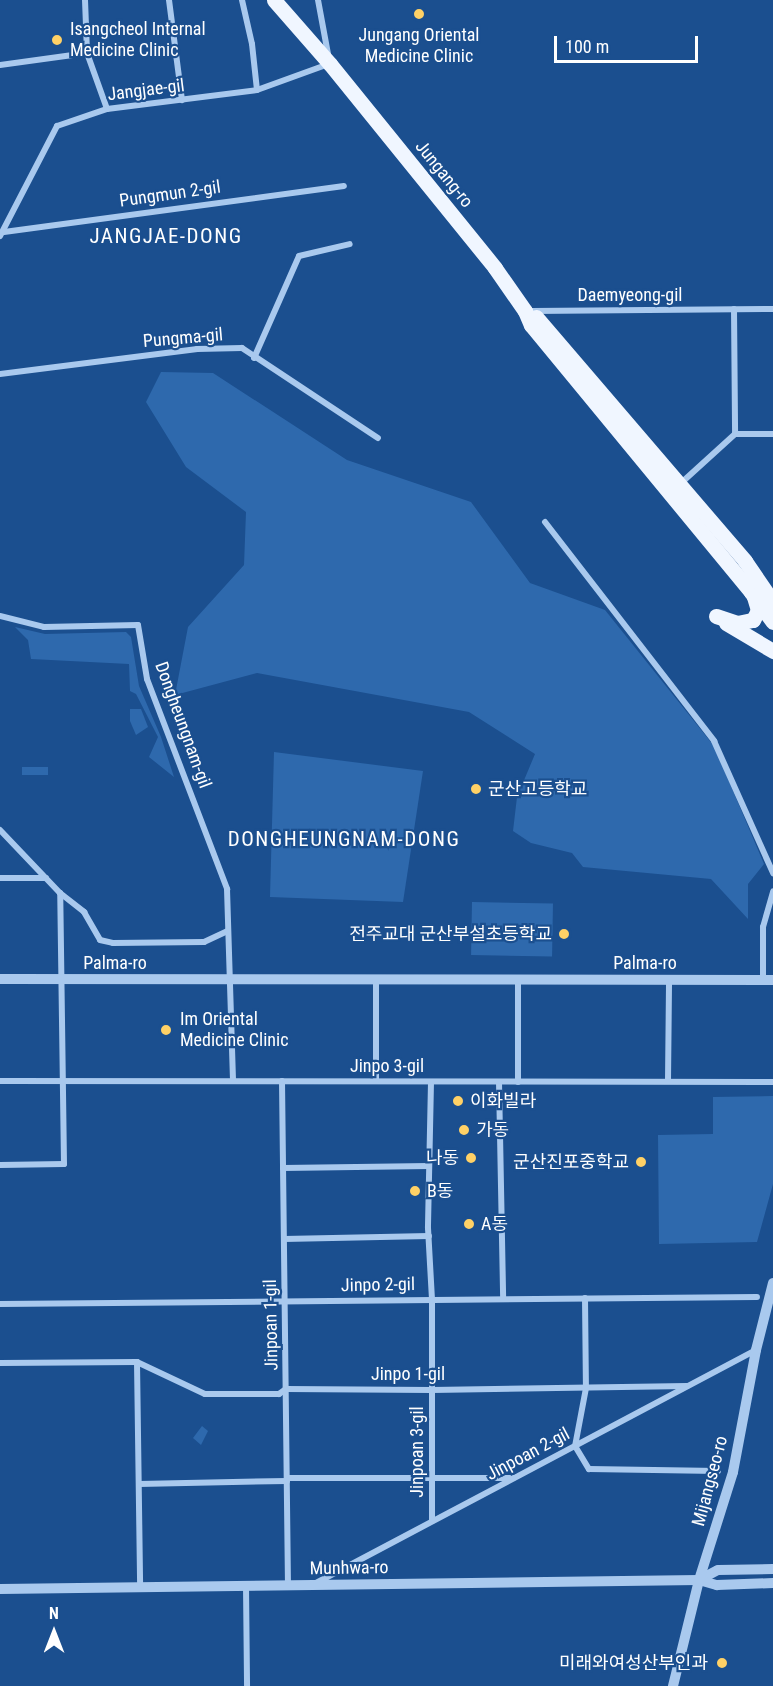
<!DOCTYPE html>
<html>
<head>
<meta charset="utf-8">
<style>
	body { margin:0 }
	#map { position:relative; width:773px; height:1686px; overflow:hidden; background:#1b4f8f; font-family:"Roboto Condensed","Noto Sans KR",sans-serif }
	div>[style] { position:absolute }
	.green>* { inset:0; background:#2e69ad; transform-origin:0 0 }
	.minor>* { height:6px; margin:-3px; padding:0 3px; transform-origin:3px; border-radius:3px; background:#a9c9ee }
	.tertiary>* { height:10px; margin:-5px; padding:0 5px; transform-origin:5px; border-radius:5px; background:#a9c9ee }
	.primary>* { height:15px; margin:-7.5px; padding:0 7.5px; transform-origin:7.5px; border-radius:7.5px; background:#f0f6ff }
	.dots>* { width:16px; height:16px; translate:-50% -50%; box-sizing:border-box; border:3px solid #1b4f8f; border-radius:50% }
	span { translate:-50% -50%; white-space:nowrap; text-align:center; line-height:1.15; -webkit-text-stroke:4.5px #1b4f8f; paint-order:stroke }
	.poi-label { font-size:18px; color:#fff }
	.left { translate:0 -50%; text-align:left }
	.right { translate:-100% -50%; text-align:right }
	.street-label { font-size:18px; color:#fff }
	.quarter-label { font-size:21px; color:#fff; letter-spacing:1.5px }
	.north { position:absolute; left:24px; top:1602px; width:60px; height:60px; -webkit-text-stroke:4px #1b4f8f; paint-order:stroke; rotate:0deg; font-size:16px; font-weight:700; line-height:24px; text-align:center; color:#fff }
	.north::after { content:''; display:block; margin:auto; width:21px; height:27px; background:#fff; clip-path:polygon(50% 0,100% 100%,50% 72%,0 100%) }
	.scale { position:absolute; left:554px; top:36px; width:144px; height:27px; box-sizing:border-box; border:3px solid #fff; border-top:0; padding-left:8px; font-size:18px; line-height:21px; white-space:nowrap; color:#fff; -webkit-text-stroke:4px #1b4f8f; paint-order:stroke }
</style>
</head>
<body>
<div id="map">
	<div class="green">
		<i style="clip-path:polygon(161px 372px,213px 373px,347px 460px,471px 502px,530px 583px,605px 610px,714px 746px,764px 864px,748px 884px,748px 919px,711px 879px,583px 867px,572px 853px,531px 843px,513px 831px,517px 797px,535px 754px,469px 712px,257px 673px,175px 695px,188px 627px,244px 565px,246px 512px,186px 467px,146px 402px)"></i>
		<i style="clip-path:polygon(15px 627px,45px 634px,126px 632px,131px 637px,139px 686px,161px 737px,174px 777px,149px 757px,158px 737px,136px 694px,130px 691px,129px 664px,31px 659px,28px 640px)"></i>
		<i style="clip-path:polygon(130px 709px,141px 709px,148px 727px,136px 735px,130px 721px)"></i>
		<i style="clip-path:polygon(274px 752px,423px 771px,403px 902px,270px 897px)"></i>
		<i style="left:22px;top:767px;width:26px;height:8px"></i>
		<i style="left:472px;top:902px;width:81px;height:53px;rotate:1deg"></i>
		<i style="clip-path:polygon(773px 1096px,773px 1184px,757px 1242px,659px 1244px,658px 1135px,713px 1134px,713px 1097px)"></i>
		<i style="clip-path:polygon(202px 1426px,208px 1431px,201px 1445px,193px 1438px)"></i>
	</div>
	<div class="minor">
		<i style="left:85px;top:0;width:53px;rotate:87.8deg"></i>
		<i style="left:87px;top:53px;width:59px;rotate:70.3deg"></i>
		<i style="left:169px;top:0;width:101px;rotate:82.6deg"></i>
		<i style="left:242px;top:0;width:45px;rotate:77.2deg"></i>
		<i style="left:252px;top:44px;width:46px;rotate:83.8deg"></i>
		<i style="left:318px;top:0;width:55px;rotate:79.5deg"></i>
		<i style="left:0;top:65px;width:88px;rotate:-7.9deg"></i>
		<i style="left:4px;top:232px;width:343px;rotate:-7.7deg"></i>
		<i style="left:0;top:236px;width:124px;rotate:-62.6deg"></i>
		<i style="left:57px;top:126px;width:53px;rotate:-18.8deg"></i>
		<i style="left:107px;top:109px;width:151px;rotate:-7.2deg"></i>
		<i style="left:257px;top:90px;width:77px;rotate:-19.9deg"></i>
		<i style="left:734px;top:309px;width:125px;rotate:89.5deg"></i>
		<i style="left:532px;top:311px;width:241px;rotate:-0.5deg"></i>
		<i style="left:254px;top:358px;width:111px;rotate:-66.2deg"></i>
		<i style="left:299px;top:256px;width:52px;rotate:-13.2deg"></i>
		<i style="left:0;top:374px;width:199px;rotate:-7.2deg"></i>
		<i style="left:197px;top:349px;width:45px;rotate:-1.3deg"></i>
		<i style="left:242px;top:348px;width:163px;rotate:33.5deg"></i>
		<i style="left:735px;top:434px;width:38px"></i>
		<i style="left:680px;top:484px;width:74px;rotate:-42.3deg"></i>
		<i style="left:545px;top:522px;width:277px;rotate:52.3deg"></i>
		<i style="left:714px;top:741px;width:145px;rotate:65.9deg"></i>
		<i style="left:0;top:616px;width:45px;rotate:14deg"></i>
		<i style="left:44px;top:627px;width:94px;rotate:-1.2deg"></i>
		<i style="left:138px;top:625px;width:55px;rotate:80.5deg"></i>
		<i style="left:147px;top:679px;width:225px;rotate:69.1deg"></i>
		<i style="left:227px;top:889px;width:192px;rotate:88.2deg"></i>
		<i style="left:0;top:830px;width:87px;rotate:46.4deg"></i>
		<i style="left:60px;top:893px;width:31px;rotate:38deg"></i>
		<i style="left:84px;top:912px;width:32px;rotate:60deg"></i>
		<i style="left:100px;top:940px;width:13px;rotate:13deg"></i>
		<i style="left:113px;top:943px;width:91px;rotate:-0.6deg"></i>
		<i style="left:204px;top:942px;width:26px;rotate:-25deg"></i>
		<i style="left:0;top:878px;width:46px"></i>
		<i style="left:518px;top:979px;width:103px;rotate:90deg"></i>
		<i style="left:763px;top:980px;width:53px;rotate:-90deg"></i>
		<i style="left:763px;top:927px;width:37px;rotate:-74deg"></i>
		<i style="left:0;top:1081px;width:773px;rotate:0.07deg"></i>
		<i style="left:282px;top:1081px;width:504px;rotate:89.32deg"></i>
		<i style="left:376px;top:1081px;width:102px;rotate:-90deg"></i>
		<i style="left:668px;top:1081px;width:101px;rotate:-89.4deg"></i>
		<i style="left:431px;top:1082px;width:146px;rotate:91.2deg"></i>
		<i style="left:428px;top:1228px;width:71px;rotate:86.8deg"></i>
		<i style="left:432px;top:1299px;width:222px;rotate:90deg"></i>
		<i style="left:499px;top:1082px;width:217px;rotate:88.9deg"></i>
		<i style="left:0;top:1165px;width:64px;rotate:-0.9deg"></i>
		<i style="left:64px;top:1164px;width:271px;rotate:-90.8deg"></i>
		<i style="left:283px;top:1168px;width:146px;rotate:-0.8deg"></i>
		<i style="left:284px;top:1239px;width:145px;rotate:-1.2deg"></i>
		<i style="left:585px;top:1298px;width:90px;rotate:89.4deg"></i>
		<i style="left:586px;top:1388px;width:59px;rotate:100.7deg"></i>
		<i style="left:575px;top:1446px;width:27px;rotate:59deg"></i>
		<i style="left:589px;top:1469px;width:129px;rotate:0.9deg"></i>
		<i style="left:0;top:1304px;width:757px;rotate:-0.53deg"></i>
		<i style="left:137px;top:1362px;width:225px;rotate:89.2deg"></i>
		<i style="left:0;top:1363px;width:137px;rotate:-0.4deg"></i>
		<i style="left:137px;top:1362px;width:75px;rotate:25.2deg"></i>
		<i style="left:205px;top:1394px;width:74px"></i>
		<i style="left:279px;top:1394px;width:9px;rotate:-36deg"></i>
		<i style="left:286px;top:1389px;width:146px;rotate:0.4deg"></i>
		<i style="left:432px;top:1390px;width:255px;rotate:-0.9deg"></i>
		<i style="left:287px;top:1478px;width:226px"></i>
		<i style="left:139px;top:1484px;width:148px;rotate:-1.2deg"></i>
		<i style="left:316px;top:1583px;width:497px;rotate:-27.9deg"></i>
		<i style="left:246px;top:1586px;width:100px;rotate:89.4deg"></i>
	</div>
	<div class="tertiary">
		<i style="left:0;top:979px;width:773px;rotate:0.07deg"></i>
		<i style="left:699px;top:1580px;width:21px;rotate:-28deg"></i>
		<i style="left:718px;top:1570px;width:55px;rotate:-1deg"></i>
		<i style="left:0;top:1589px;width:699px;rotate:-0.74deg"></i>
		<i style="left:699px;top:1580px;width:19px;rotate:16deg"></i>
		<i style="left:717px;top:1585px;width:56px;rotate:-2deg"></i>
		<i style="left:673px;top:1686px;width:109px;rotate:-76.2deg"></i>
		<i style="left:699px;top:1580px;width:113px;rotate:-72.5deg"></i>
		<i style="left:733px;top:1472px;width:124px;rotate:-79.3deg"></i>
		<i style="left:756px;top:1350px;width:69px;rotate:-75.8deg"></i>
	</div>
	<div class="primary">
		<i style="left:274px;top:0;width:85px;rotate:48.8deg"></i>
		<i style="left:330px;top:64px;width:262px;rotate:51deg"></i>
		<i style="left:495px;top:268px;width:52px;rotate:55.1deg"></i>
		<i style="left:525px;top:311px;width:15px;rotate:67deg"></i>
		<i style="left:531px;top:325px;width:346px;rotate:50.5deg"></i>
		<i style="left:751px;top:592px;width:37px;rotate:54deg"></i>
		<i style="left:536px;top:317px;width:321px;rotate:49.4deg"></i>
		<i style="left:745px;top:561px;width:50px;rotate:55.7deg"></i>
		<i style="left:716px;top:616px;width:22px;rotate:18deg"></i>
		<i style="left:737px;top:623px;width:16px;rotate:-11deg"></i>
		<i style="left:753px;top:620px;width:11px;rotate:-63deg"></i>
		<i style="left:758px;top:610px;width:14px;rotate:-107deg"></i>
		<i style="left:726px;top:623px;width:55px;rotate:30.8deg"></i>
	</div>
	<div class="dots">
		<i style="left:419px;top:14px;background:#ffd166"></i>
		<i style="left:57px;top:40px;background:#ffd166"></i>
		<i style="left:476px;top:789px;background:#ffd166"></i>
		<i style="left:564px;top:934px;background:#ffd166"></i>
		<i style="left:166px;top:1030px;background:#ffd166"></i>
		<i style="left:458px;top:1101px;background:#ffd166"></i>
		<i style="left:464px;top:1130px;background:#ffd166"></i>
		<i style="left:471px;top:1158px;background:#ffd166"></i>
		<i style="left:641px;top:1162px;background:#ffd166"></i>
		<i style="left:415px;top:1191px;background:#ffd166"></i>
		<i style="left:469px;top:1224px;background:#ffd166"></i>
		<i style="left:722px;top:1663px;background:#ffd166"></i>
	</div>
	<div class="poi-label">
		<span class="left" style="left:70px;top:40px">Isangcheol Internal<br>Medicine Clinic</span>
		<span style="left:419px;top:46px">Jungang Oriental<br>Medicine Clinic</span>
		<span class="left" style="left:488px;top:789px">군산고등학교</span>
		<span class="right" style="left:552px;top:934px">전주교대 군산부설초등학교</span>
		<span class="left" style="left:180px;top:1030px">Im Oriental<br>Medicine Clinic</span>
		<span class="left" style="left:470px;top:1101px">이화빌라</span>
		<span class="left" style="left:476px;top:1130px">가동</span>
		<span class="right" style="left:459px;top:1158px">나동</span>
		<span class="right" style="left:629px;top:1162px">군산진포중학교</span>
		<span class="left" style="left:427px;top:1191px">B동</span>
		<span class="left" style="left:481px;top:1224px">A동</span>
		<span class="right" style="left:708px;top:1663px">미래와여성산부인과</span>
	</div>
	<div class="street-label">
		<span style="left:146px;top:90px;rotate:-7deg">Jangjae-gil</span>
		<span style="left:444px;top:174px;rotate:51deg">Jungang-ro</span>
		<span style="left:170px;top:194px;rotate:-8deg">Pungmun 2-gil</span>
		<span style="left:630px;top:295px">Daemyeong-gil</span>
		<span style="left:183px;top:338px;rotate:-5deg">Pungma-gil</span>
		<span style="left:183px;top:725px;rotate:70deg">Dongheungnam-gil</span>
		<span style="left:115px;top:963px">Palma-ro</span>
		<span style="left:645px;top:963px">Palma-ro</span>
		<span style="left:387px;top:1066px">Jinpo 3-gil</span>
		<span style="left:378px;top:1285px;rotate:-1deg">Jinpo 2-gil</span>
		<span style="left:271px;top:1325px;rotate:-91deg">Jinpoan 1-gil</span>
		<span style="left:408px;top:1374px">Jinpo 1-gil</span>
		<span style="left:417px;top:1452px;rotate:-90deg">Jinpoan 3-gil</span>
		<span style="left:528px;top:1454px;rotate:-28deg">Jinpoan 2-gil</span>
		<span style="left:710px;top:1481px;rotate:-75deg">Mijangseo-ro</span>
		<span style="left:349px;top:1568px;rotate:-1deg">Munhwa-ro</span>
	</div>
	<div class="quarter-label">
		<span style="left:166px;top:236px">JANGJAE-DONG</span>
		<span style="left:344px;top:839px">DONGHEUNGNAM-DONG</span>
	</div>
	<div class="north">N</div>
	<div class="scale">100 m</div>
</div>
</body>
</html>
